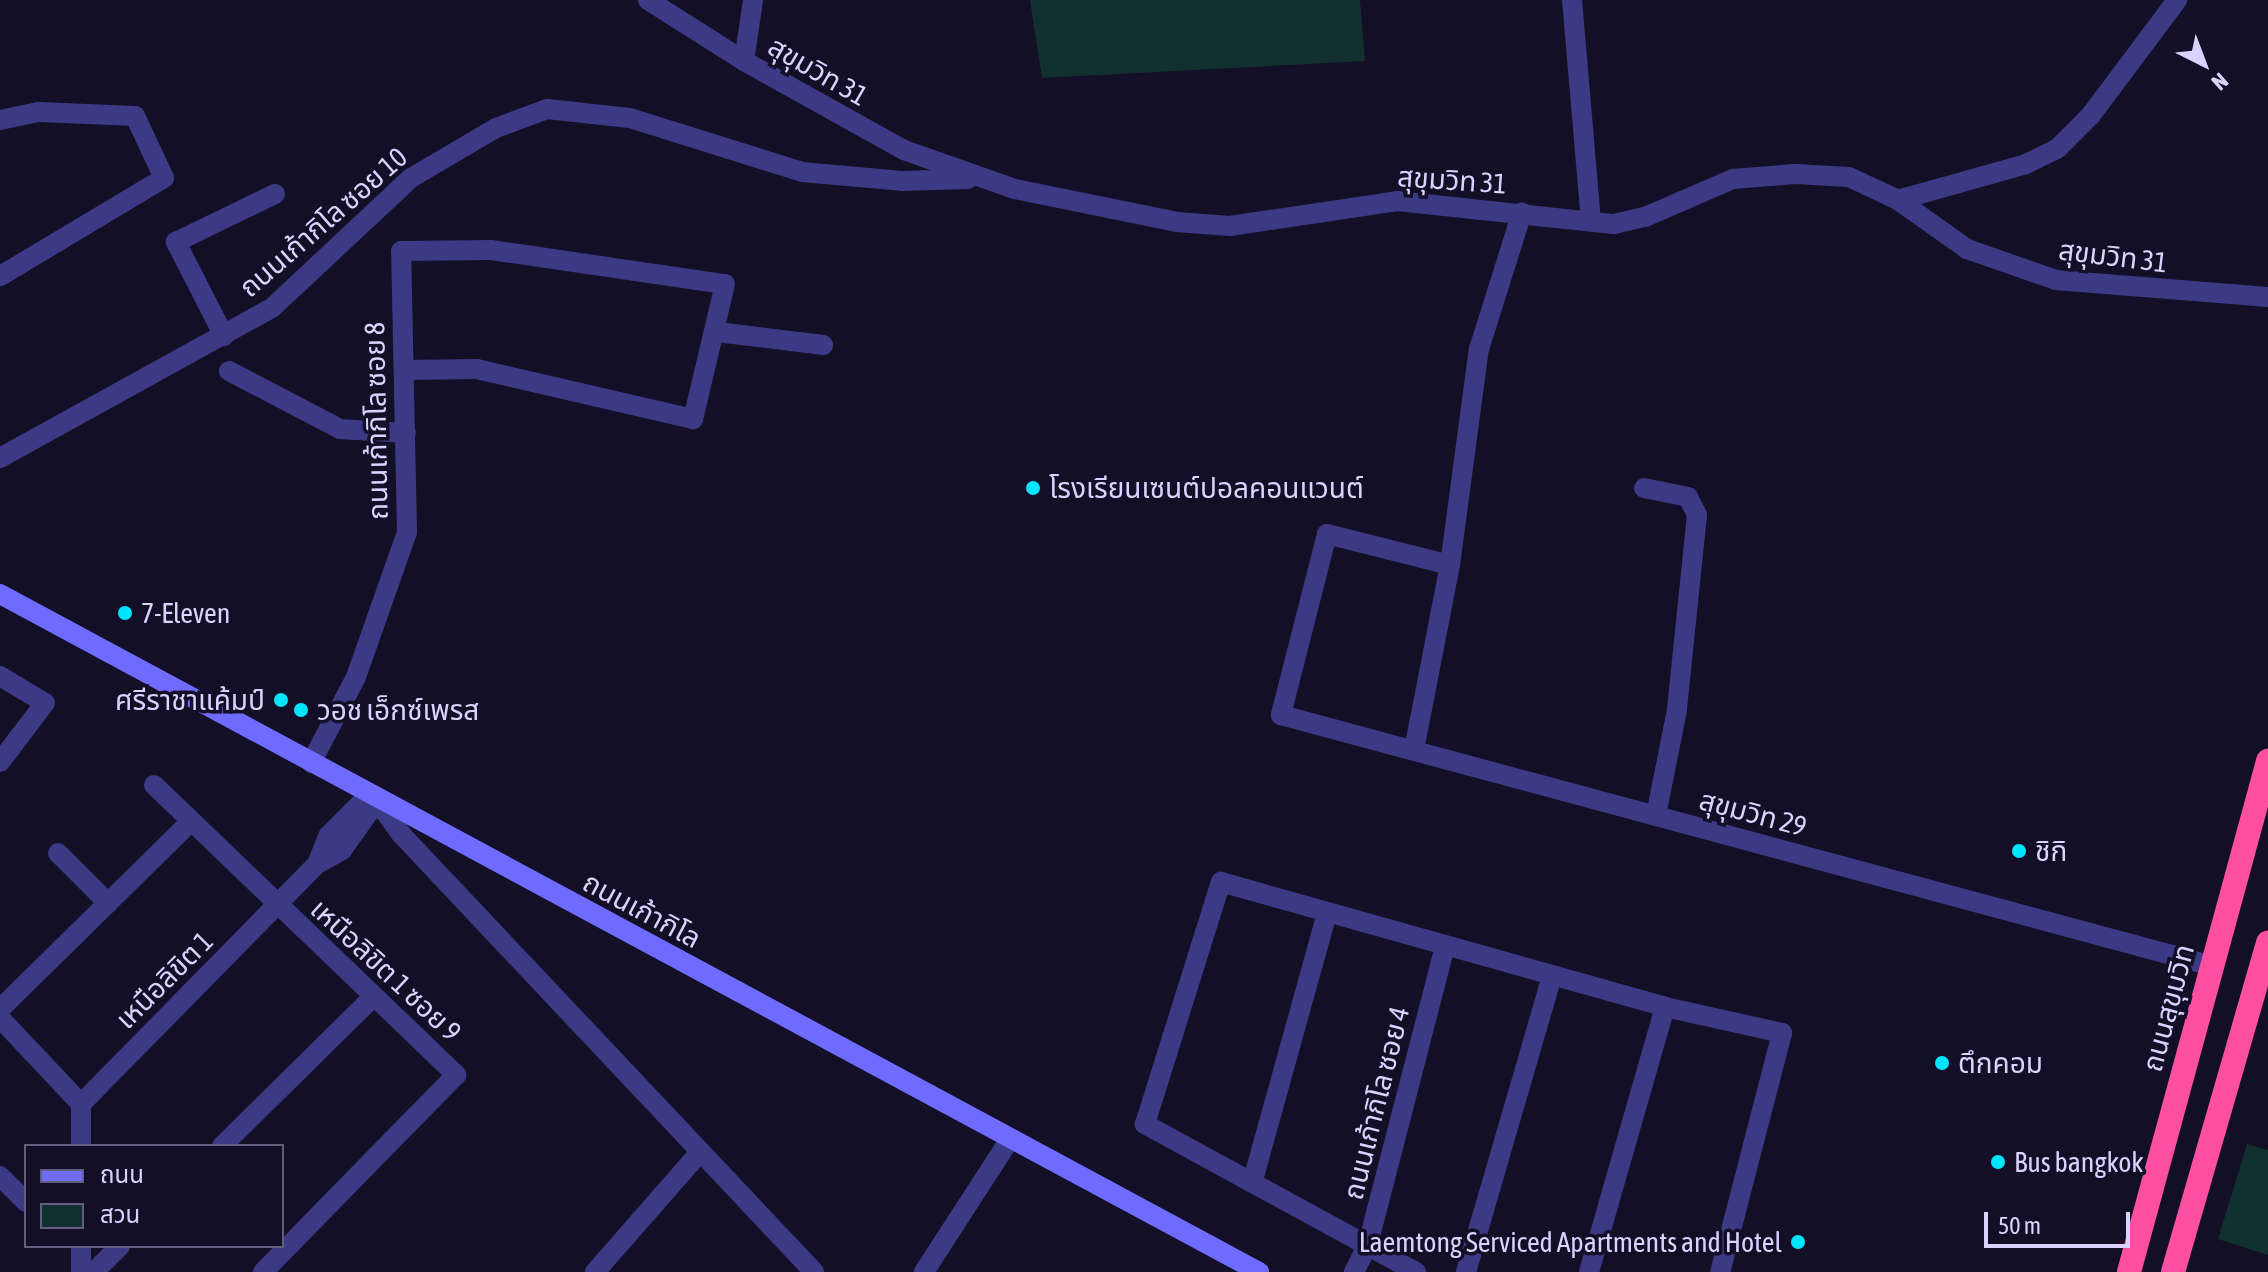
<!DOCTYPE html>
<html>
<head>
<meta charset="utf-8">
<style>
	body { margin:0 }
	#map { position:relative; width:2268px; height:1272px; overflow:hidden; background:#130f26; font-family:"Asap Condensed","Noto Sans Thai",sans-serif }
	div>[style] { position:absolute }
	.green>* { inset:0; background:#12302f }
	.street>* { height:20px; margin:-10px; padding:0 10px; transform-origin:10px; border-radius:10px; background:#3d3a85 }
	.secondary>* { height:20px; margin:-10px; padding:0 10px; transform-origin:10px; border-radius:10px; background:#6f6bff }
	.highway>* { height:24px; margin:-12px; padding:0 12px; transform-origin:12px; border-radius:12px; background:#ff4fa3 }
	.dots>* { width:22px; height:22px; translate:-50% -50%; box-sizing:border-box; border:4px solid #130f26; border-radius:50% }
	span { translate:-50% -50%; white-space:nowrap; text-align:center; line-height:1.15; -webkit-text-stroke:7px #130f26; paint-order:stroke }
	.street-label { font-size:28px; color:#d9d4ff }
	.poi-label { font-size:28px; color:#d9d4ff }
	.left { translate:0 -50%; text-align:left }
	.right { translate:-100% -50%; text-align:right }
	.legend { position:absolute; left:24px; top:1144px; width:260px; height:104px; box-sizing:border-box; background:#130f26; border:2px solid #625e7d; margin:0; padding:10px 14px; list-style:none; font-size:24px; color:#d9d4ff }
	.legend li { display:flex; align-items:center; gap:16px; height:40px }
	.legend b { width:40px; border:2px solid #625e7d }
	.north { position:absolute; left:2164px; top:24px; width:80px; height:80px; -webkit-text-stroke:6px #130f26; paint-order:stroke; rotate:138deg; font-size:22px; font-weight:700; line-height:32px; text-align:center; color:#d9d4ff }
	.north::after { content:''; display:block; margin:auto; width:28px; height:36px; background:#d9d4ff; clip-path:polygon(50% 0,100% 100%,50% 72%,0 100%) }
	.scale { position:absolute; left:1984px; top:1212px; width:146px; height:36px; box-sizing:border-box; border:4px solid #d9d4ff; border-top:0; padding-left:10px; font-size:24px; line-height:28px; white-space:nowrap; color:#d9d4ff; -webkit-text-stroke:6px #130f26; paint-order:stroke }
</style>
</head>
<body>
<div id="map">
	<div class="green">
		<i style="clip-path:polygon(1030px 0,1360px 0,1365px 61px,1042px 78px)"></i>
		<i style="clip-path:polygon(2247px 1144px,2268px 1150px,2268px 1255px,2218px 1239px)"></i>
	</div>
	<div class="street">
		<i style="left:648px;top:0;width:114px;rotate:32.4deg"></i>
		<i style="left:744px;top:61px;width:183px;rotate:29.1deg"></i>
		<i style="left:904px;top:150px;width:118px;rotate:19.4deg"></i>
		<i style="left:1015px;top:189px;width:165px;rotate:11.5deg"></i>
		<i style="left:1177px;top:222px;width:53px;rotate:4.3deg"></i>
		<i style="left:1230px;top:226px;width:169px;rotate:-8.5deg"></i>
		<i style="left:1397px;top:201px;width:218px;rotate:6.1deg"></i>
		<i style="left:1614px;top:224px;width:32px;rotate:-13deg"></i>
		<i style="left:1645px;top:217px;width:96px;rotate:-23.4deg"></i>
		<i style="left:1733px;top:179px;width:62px;rotate:-4.6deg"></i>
		<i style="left:1795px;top:174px;width:54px;rotate:3.2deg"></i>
		<i style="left:1849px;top:177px;width:54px;rotate:25.1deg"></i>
		<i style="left:1898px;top:200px;width:85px;rotate:35.4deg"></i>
		<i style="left:1967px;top:249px;width:94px;rotate:19.2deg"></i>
		<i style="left:2056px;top:280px;width:213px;rotate:4.6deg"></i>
		<i style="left:1572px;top:0;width:222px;rotate:85.1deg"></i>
		<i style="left:744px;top:61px;width:62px;rotate:-81.6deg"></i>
		<i style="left:0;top:120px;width:40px;rotate:-12deg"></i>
		<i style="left:39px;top:112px;width:96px;rotate:2.4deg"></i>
		<i style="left:135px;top:116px;width:68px;rotate:64.9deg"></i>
		<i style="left:164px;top:178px;width:191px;rotate:149.1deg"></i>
		<i style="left:1898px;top:200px;width:133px;rotate:-15.7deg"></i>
		<i style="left:2026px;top:164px;width:34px;rotate:-26deg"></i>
		<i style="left:2057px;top:149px;width:48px;rotate:-45deg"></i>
		<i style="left:2091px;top:115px;width:144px;rotate:-53.2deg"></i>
		<i style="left:717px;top:332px;width:107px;rotate:7deg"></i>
		<i style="left:224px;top:336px;width:106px;rotate:-117.1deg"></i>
		<i style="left:176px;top:242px;width:110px;rotate:-25.9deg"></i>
		<i style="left:229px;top:371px;width:125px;rotate:27.6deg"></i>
		<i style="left:340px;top:429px;width:66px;rotate:3.5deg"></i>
		<i style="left:0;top:458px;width:312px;rotate:-28.9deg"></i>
		<i style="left:273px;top:307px;width:189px;rotate:-43.1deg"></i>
		<i style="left:411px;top:178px;width:99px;rotate:-30.5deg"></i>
		<i style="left:496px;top:128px;width:54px;rotate:-20.4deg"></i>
		<i style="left:547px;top:109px;width:83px;rotate:6.2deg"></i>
		<i style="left:630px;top:118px;width:180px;rotate:17.4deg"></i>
		<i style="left:802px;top:172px;width:100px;rotate:5.1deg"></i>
		<i style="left:902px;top:181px;width:66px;rotate:-1.7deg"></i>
		<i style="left:1644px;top:488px;width:45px;rotate:11.6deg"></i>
		<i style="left:1688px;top:497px;width:20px;rotate:63deg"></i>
		<i style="left:1697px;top:515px;width:196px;rotate:95.9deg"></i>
		<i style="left:1677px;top:710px;width:107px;rotate:101.3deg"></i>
		<i style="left:1450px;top:565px;width:127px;rotate:-165.9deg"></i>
		<i style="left:1327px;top:534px;width:187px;rotate:104.3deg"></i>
		<i style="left:1281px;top:715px;width:961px;rotate:15.08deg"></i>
		<i style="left:0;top:676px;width:52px;rotate:31deg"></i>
		<i style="left:45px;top:703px;width:74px;rotate:127.3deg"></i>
		<i style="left:1414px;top:750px;width:188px;rotate:-79deg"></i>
		<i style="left:1450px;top:565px;width:218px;rotate:-82.4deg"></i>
		<i style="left:1479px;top:349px;width:143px;rotate:-72.5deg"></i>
		<i style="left:311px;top:763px;width:97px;rotate:-62.4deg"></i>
		<i style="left:356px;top:677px;width:154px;rotate:-70.6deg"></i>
		<i style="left:407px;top:532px;width:281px;rotate:-91.2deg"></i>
		<i style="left:401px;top:251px;width:90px;rotate:-0.6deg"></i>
		<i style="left:491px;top:250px;width:236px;rotate:8.3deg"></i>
		<i style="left:725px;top:284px;width:139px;rotate:103.3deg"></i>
		<i style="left:693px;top:419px;width:222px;rotate:-167deg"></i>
		<i style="left:477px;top:369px;width:73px;rotate:179.2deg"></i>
		<i style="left:154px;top:785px;width:419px;rotate:43.8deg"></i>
		<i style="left:456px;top:1075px;width:276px;rotate:134.4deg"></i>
		<i style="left:58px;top:853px;width:71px;rotate:45deg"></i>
		<i style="left:317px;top:864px;width:31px;rotate:-68deg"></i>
		<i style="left:329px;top:835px;width:55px;rotate:-45deg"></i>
		<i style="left:0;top:1009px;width:268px;rotate:-44.5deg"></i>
		<i style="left:0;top:1018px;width:118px;rotate:46.7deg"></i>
		<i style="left:81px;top:1146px;width:42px;rotate:-90deg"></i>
		<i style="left:81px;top:1104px;width:337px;rotate:-45.5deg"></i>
		<i style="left:317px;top:864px;width:29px;rotate:-29deg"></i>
		<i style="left:342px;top:850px;width:60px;rotate:-54.5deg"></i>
		<i style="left:377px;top:801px;width:41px;rotate:54deg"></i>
		<i style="left:401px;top:834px;width:602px;rotate:46.68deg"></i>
		<i style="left:222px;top:1146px;width:212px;rotate:-44.6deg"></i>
		<i style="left:0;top:1176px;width:37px;rotate:45deg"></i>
		<i style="left:1253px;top:1180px;width:276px;rotate:-74.5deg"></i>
		<i style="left:81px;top:1246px;width:26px;rotate:90deg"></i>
		<i style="left:94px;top:1272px;width:37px;rotate:-45deg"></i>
		<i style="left:595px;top:1272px;width:158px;rotate:-48.8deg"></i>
		<i style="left:924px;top:1272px;width:158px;rotate:-57.1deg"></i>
		<i style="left:1354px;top:1272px;width:31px;rotate:-63deg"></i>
		<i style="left:1368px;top:1244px;width:308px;rotate:-75.5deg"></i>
		<i style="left:1416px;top:1272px;width:309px;rotate:-151.4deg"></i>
		<i style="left:1145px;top:1124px;width:254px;rotate:-72.6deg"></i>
		<i style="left:1221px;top:882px;width:461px;rotate:15.7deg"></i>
		<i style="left:1665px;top:1007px;width:120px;rotate:12.5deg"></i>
		<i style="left:1782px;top:1033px;width:247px;rotate:104.5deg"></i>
		<i style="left:1466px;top:1272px;width:308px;rotate:-73.8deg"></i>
		<i style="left:1589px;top:1272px;width:276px;rotate:-74deg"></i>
	</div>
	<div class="secondary">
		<i style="left:0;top:594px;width:1430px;rotate:28.3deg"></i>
	</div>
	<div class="highway">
		<i style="left:2129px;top:1272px;width:530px;rotate:-74.78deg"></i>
		<i style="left:2173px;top:1272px;width:343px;rotate:-73.9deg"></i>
	</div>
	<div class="dots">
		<i style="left:1033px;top:488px;background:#00e5ff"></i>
		<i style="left:125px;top:613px;background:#00e5ff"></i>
		<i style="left:281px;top:700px;background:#00e5ff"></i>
		<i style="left:301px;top:710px;background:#00e5ff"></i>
		<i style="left:2019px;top:851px;background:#00e5ff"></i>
		<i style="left:1942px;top:1063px;background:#00e5ff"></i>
		<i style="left:1998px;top:1162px;background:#00e5ff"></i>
		<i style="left:1798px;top:1242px;background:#00e5ff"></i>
	</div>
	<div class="street-label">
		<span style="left:818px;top:71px;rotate:30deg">สุขุมวิท 31</span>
		<span style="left:1452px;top:180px;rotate:4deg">สุขุมวิท 31</span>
		<span style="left:323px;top:222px;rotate:-41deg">ถนนเก้ากิโล ซอย 10</span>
		<span style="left:2113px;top:256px;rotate:7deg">สุขุมวิท 31</span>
		<span style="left:376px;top:421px;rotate:-91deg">ถนนเก้ากิโล ซอย 8</span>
		<span style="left:1753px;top:813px;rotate:15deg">สุขุมวิท 29</span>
		<span style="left:642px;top:910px;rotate:28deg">ถนนเก้ากิโล</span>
		<span style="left:386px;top:970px;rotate:43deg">เหนือลิขิต 1 ซอย 9</span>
		<span style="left:164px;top:980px;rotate:-45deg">เหนือลิขิต 1</span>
		<span style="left:2168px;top:1008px;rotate:-75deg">ถนนสุขุมวิท</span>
		<span style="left:1376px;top:1103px;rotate:-76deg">ถนนเก้ากิโล ซอย 4</span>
	</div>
	<div class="poi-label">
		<span class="left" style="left:1049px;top:488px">โรงเรียนเซนต์ปอลคอนแวนต์</span>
		<span class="left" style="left:141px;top:613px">7-Eleven</span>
		<span class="right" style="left:265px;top:700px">ศรีราชาแค้มป์</span>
		<span class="left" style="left:317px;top:710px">วอช เอ็กซ์เพรส</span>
		<span class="left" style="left:2035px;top:851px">ชิกิ</span>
		<span class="left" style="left:1958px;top:1063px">ตึกคอม</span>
		<span class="left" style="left:2014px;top:1162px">Bus bangkok</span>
		<span class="right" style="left:1782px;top:1242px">Laemtong Serviced Apartments and Hotel</span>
	</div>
	<ul class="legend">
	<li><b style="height:10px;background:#6f6bff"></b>ถนน</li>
	<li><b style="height:22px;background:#12302f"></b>สวน</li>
	</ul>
	<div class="north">N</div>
	<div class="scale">50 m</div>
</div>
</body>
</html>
